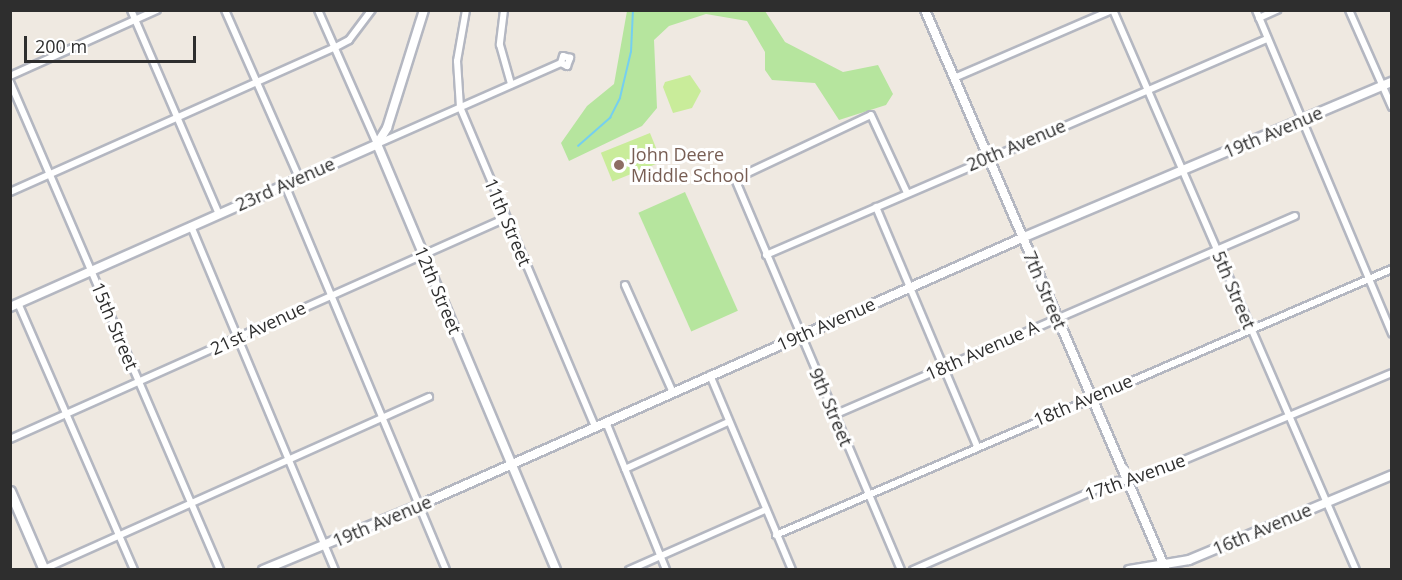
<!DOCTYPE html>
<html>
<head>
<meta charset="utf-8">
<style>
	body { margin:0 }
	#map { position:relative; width:1402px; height:580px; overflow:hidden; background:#efe9e1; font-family:"Open Sans",sans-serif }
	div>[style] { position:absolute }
	.green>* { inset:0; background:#b6e59e; transform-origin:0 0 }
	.pitch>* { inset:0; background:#c9ec9a; transform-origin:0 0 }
	.stream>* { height:1.5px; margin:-0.75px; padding:0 0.75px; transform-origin:0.75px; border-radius:0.75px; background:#75cff0 }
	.roads { filter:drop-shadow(2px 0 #b4b7c1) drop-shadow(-2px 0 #b4b7c1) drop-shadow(0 2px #b4b7c1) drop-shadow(0 -2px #b4b7c1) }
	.minor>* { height:6px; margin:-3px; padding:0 3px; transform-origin:3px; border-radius:3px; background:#fff }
	.tertiary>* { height:8px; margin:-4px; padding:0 4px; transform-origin:4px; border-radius:4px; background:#fff }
	.secondary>* { height:9px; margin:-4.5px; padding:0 4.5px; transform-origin:4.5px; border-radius:4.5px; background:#fff }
	.dots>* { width:16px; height:16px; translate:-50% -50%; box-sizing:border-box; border:3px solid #fff; border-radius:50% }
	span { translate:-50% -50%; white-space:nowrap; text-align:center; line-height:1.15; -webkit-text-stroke:6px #fff; paint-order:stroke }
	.street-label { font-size:18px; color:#2e2e2e }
	.education-label { font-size:18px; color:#785e54 }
	.left { translate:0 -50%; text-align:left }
	.frame { position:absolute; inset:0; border:12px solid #2e2e2e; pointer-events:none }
	.scale { position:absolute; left:24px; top:36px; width:172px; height:27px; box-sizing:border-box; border:3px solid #2e2e2e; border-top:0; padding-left:8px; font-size:18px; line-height:21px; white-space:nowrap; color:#2e2e2e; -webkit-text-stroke:4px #fff; paint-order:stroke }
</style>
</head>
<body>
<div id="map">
	<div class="green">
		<i style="clip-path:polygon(627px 11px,765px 11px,785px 42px,843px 72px,878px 65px,893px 94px,886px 105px,839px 120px,815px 83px,772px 80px,765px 70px,765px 52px,747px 21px,706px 14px,669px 26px,654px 40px,657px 108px,642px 126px,569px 161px,561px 143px,587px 106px,614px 84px)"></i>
		<i style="left:685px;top:192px;width:130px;height:51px;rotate:66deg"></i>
	</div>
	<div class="pitch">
		<i style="clip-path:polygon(690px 75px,701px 91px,692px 108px,673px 113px,663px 87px,665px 82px)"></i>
		<i style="left:650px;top:133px;width:31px;height:53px;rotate:68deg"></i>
	</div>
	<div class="stream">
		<i style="left:578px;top:146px;width:43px;rotate:-41.2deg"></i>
		<i style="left:610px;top:118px;width:22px;rotate:-63deg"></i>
		<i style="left:620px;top:98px;width:47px;rotate:-76.6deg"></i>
		<i style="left:631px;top:52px;width:42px;rotate:-87.3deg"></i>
	</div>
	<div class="roads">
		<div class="minor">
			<i style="left:131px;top:10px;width:222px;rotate:66.7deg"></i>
			<i style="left:225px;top:10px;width:184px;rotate:66.2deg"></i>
			<i style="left:318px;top:10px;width:146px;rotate:66.2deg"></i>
			<i style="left:377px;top:144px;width:201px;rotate:-23.8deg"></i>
			<i style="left:561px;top:63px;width:7px;rotate:27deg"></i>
			<i style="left:567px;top:66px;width:9px;rotate:-69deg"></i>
			<i style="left:570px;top:58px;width:7px;rotate:-164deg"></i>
			<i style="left:563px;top:56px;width:7px;rotate:106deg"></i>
			<i style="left:466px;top:10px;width:52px;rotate:100deg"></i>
			<i style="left:457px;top:61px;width:46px;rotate:86.3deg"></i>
			<i style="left:460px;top:107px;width:347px;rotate:67.1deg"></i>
			<i style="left:504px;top:10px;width:35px;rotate:97deg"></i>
			<i style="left:500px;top:45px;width:41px;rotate:74.2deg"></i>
			<i style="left:1113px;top:10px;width:610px;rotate:66.54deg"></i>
			<i style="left:1256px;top:10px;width:351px;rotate:67.2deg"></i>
			<i style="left:1349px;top:10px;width:106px;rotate:66.1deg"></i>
			<i style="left:1259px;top:18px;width:20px;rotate:-24deg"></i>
			<i style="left:10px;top:76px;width:161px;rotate:-24.2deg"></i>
			<i style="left:954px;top:78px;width:172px;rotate:-23.3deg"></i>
			<i style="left:10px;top:82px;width:531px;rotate:66.72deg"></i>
			<i style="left:285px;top:185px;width:417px;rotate:67.3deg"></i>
			<i style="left:10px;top:192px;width:355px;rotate:-24deg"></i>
			<i style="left:334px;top:48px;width:17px;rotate:-28deg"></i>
			<i style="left:349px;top:40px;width:38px;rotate:-53deg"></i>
			<i style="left:876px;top:207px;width:259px;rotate:67.1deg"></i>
			<i style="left:191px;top:226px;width:373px;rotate:67.3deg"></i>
			<i style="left:766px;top:255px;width:546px;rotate:-23.32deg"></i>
			<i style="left:625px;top:285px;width:118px;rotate:66deg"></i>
			<i style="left:18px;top:303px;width:291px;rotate:66.5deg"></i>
			<i style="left:710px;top:375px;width:212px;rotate:67.2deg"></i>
			<i style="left:834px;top:415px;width:502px;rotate:-23.35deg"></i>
			<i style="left:606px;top:422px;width:160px;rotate:67.9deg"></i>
			<i style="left:10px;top:439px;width:543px;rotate:-24.02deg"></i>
			<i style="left:625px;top:469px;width:113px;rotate:-24.5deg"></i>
			<i style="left:776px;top:535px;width:671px;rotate:-23.36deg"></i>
			<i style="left:42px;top:570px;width:424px;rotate:-24.1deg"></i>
			<i style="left:629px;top:570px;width:149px;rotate:-23.8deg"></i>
			<i style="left:901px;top:570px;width:425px;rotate:-113deg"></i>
			<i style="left:735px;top:179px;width:150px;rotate:-25.2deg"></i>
			<i style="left:871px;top:115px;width:86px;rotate:65.2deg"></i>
			<i style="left:913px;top:570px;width:222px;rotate:-23.7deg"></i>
			<i style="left:1116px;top:481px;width:20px;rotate:-3deg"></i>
			<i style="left:1136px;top:480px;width:277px;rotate:-22.7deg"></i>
		</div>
		<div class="tertiary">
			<i style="left:925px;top:10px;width:610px;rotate:66.72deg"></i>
			<i style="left:377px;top:144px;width:462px;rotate:67.2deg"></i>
			<i style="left:377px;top:144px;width:19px;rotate:-58deg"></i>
			<i style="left:387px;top:128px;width:124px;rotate:-72.6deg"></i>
			<i style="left:10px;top:307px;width:402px;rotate:-23.9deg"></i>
			<i style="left:263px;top:570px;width:170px;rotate:-22.5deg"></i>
			<i style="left:420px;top:505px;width:659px;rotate:-23.92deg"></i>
			<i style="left:1022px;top:238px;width:402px;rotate:-22.9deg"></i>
			<i style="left:1129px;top:570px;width:61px;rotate:-9.5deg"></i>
			<i style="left:1189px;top:560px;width:220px;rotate:-22.7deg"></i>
		</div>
		<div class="secondary">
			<i style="left:10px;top:491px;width:86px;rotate:66.7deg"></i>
		</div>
	</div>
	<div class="dots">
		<i style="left:619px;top:165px;background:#8d6e63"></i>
	</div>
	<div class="street-label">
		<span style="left:1273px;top:132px;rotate:-23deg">19th Avenue</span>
		<span style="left:1016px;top:145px;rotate:-23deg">20th Avenue</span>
		<span style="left:285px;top:184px;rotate:-24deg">23rd Avenue</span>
		<span style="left:508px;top:222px;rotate:67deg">11th Street</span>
		<span style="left:438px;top:290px;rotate:67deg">12th Street</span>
		<span style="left:1045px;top:290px;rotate:67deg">7th Street</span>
		<span style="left:1234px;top:290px;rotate:67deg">5th Street</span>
		<span style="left:826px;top:324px;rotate:-24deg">19th Avenue</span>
		<span style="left:115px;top:326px;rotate:67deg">15th Street</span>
		<span style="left:258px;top:328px;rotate:-25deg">21st Avenue</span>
		<span style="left:982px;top:350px;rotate:-24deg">18th Avenue A</span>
		<span style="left:1083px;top:400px;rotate:-23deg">18th Avenue</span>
		<span style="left:831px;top:407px;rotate:67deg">9th Street</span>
		<span style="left:1135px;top:477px;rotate:-20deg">17th Avenue</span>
		<span style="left:382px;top:521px;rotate:-23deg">19th Avenue</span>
		<span style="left:1262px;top:529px;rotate:-23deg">16th Avenue</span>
	</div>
	<div class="education-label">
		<span class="left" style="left:631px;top:165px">John Deere<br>Middle School</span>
	</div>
	<div class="frame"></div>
	<div class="scale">200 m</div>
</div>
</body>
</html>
